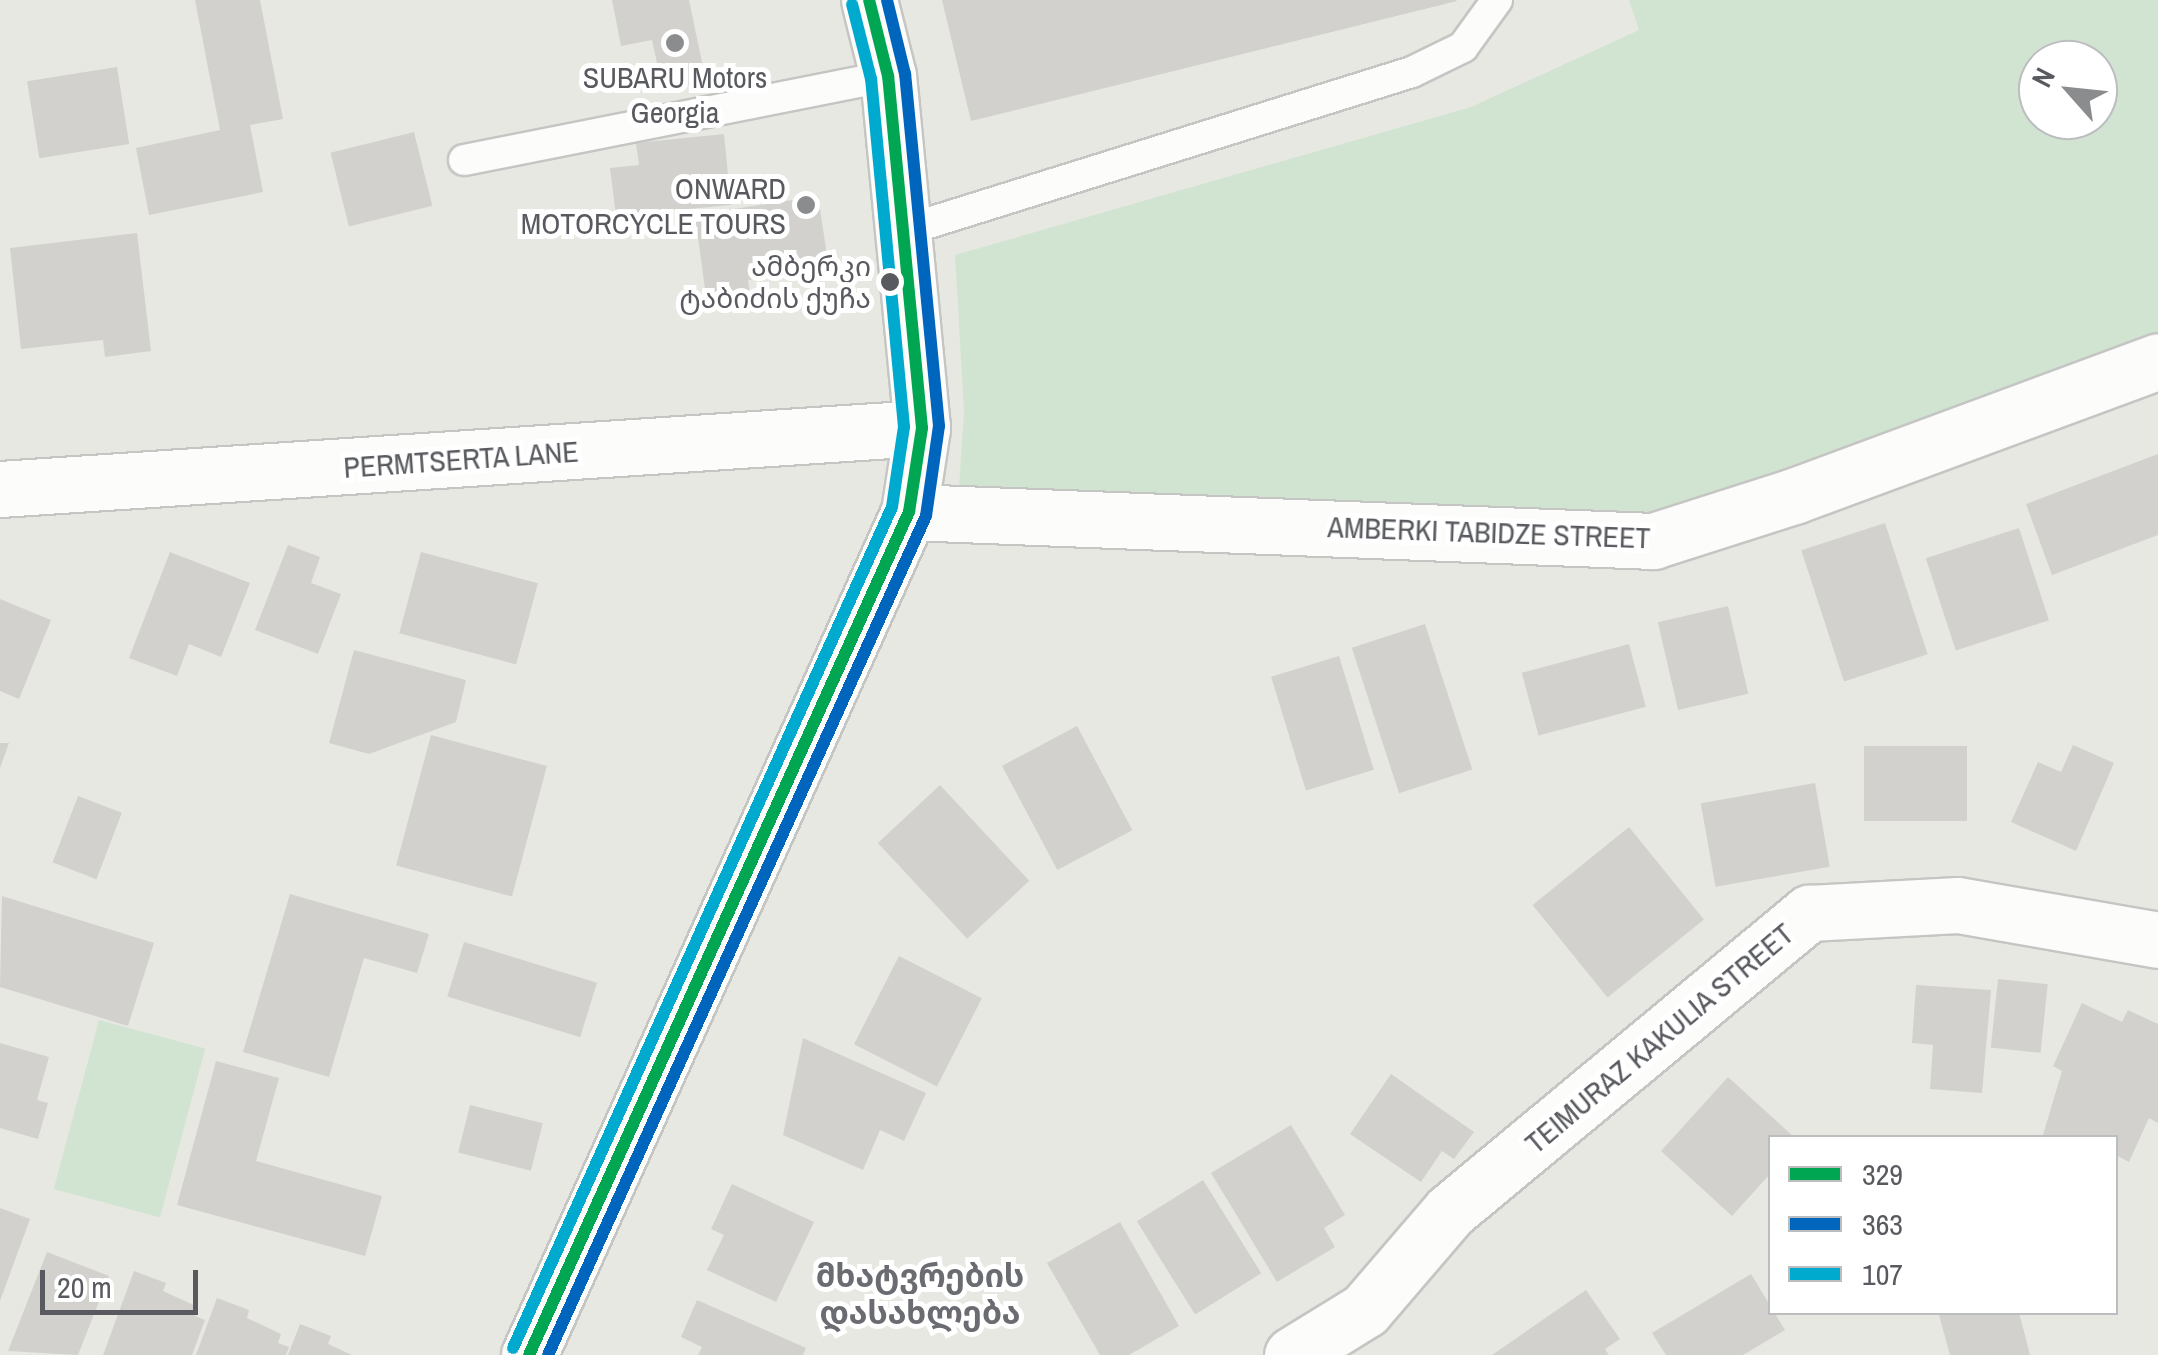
<!DOCTYPE html>
<html>
<head>
<meta charset="utf-8">
<style>
	body { margin:0 }
	#map { position:relative; width:2158px; height:1355px; overflow:hidden; background:#e8e8e2; font-family:"Archivo Narrow","Noto Sans Georgian",sans-serif }
	div>[style] { position:absolute }
	.green>* { inset:0; background:#d1e4d2; transform-origin:0 0 }
	.building>* { inset:0; background:#d2d1cd; transform-origin:0 0 }
	.roads { filter:drop-shadow(2px 0 #c5c5c4) drop-shadow(-2px 0 #c5c5c4) drop-shadow(0 2px #c5c5c4) drop-shadow(0 -2px #c5c5c4) }
	.service>* { height:30px; margin:-15px; padding:0 15px; transform-origin:15px; border-radius:15px; background:#fcfcfb }
	.minor>* { height:55px; margin:-27.5px; padding:0 27.5px; transform-origin:27.5px; border-radius:27.5px; background:#fcfcfb }
	.tertiary>* { height:55px; margin:-27.5px; padding:0 27.5px; transform-origin:27.5px; border-radius:27.5px; background:#fcfcfb }
	.bus-1>* { height:12px; margin:-6px; padding:0 6px; transform-origin:6px; border-radius:6px; background:#00a651 }
	.bus-2>* { height:12px; margin:-6px; padding:0 6px; transform-origin:6px; border-radius:6px; background:#0065bd }
	.bus-3>* { height:12px; margin:-6px; padding:0 6px; transform-origin:6px; border-radius:6px; background:#00a9ce }
	.dots>* { width:28px; height:28px; translate:-50% -50%; box-sizing:border-box; border:5px solid #fff; border-radius:50% }
	span { translate:-50% -50%; white-space:nowrap; text-align:center; line-height:1.15; -webkit-text-stroke:10px #fff; paint-order:stroke }
	.bus-label { font-size:28px; color:#585a5f }
	.right { translate:-100% -50%; text-align:right }
	.poi-label { font-size:30px; color:#585a5f }
	.street-label { font-size:30px; color:#585a5f }
	.neighbourhood-label { font-size:32px; color:#6a6c71; font-weight:700 }
	.legend { position:absolute; left:1768px; top:1135px; width:350px; height:180px; box-sizing:border-box; background:#fff; border:2px solid #bcbdbf; margin:0; padding:12px 18px; list-style:none; font-size:30px; color:#585a5f }
	.legend li { display:flex; align-items:center; gap:20px; height:50px }
	.legend b { width:50px; border:2px solid #bcbdbf }
	.north { position:absolute; left:2018px; top:40px; width:100px; height:100px; box-sizing:border-box; background:#fff; border:2px solid #bcbdbf; border-radius:50%; rotate:297deg; font-size:28px; font-weight:700; line-height:40px; text-align:center; color:#585a5f }
	.north::after { content:''; display:block; margin:auto; width:35px; height:45px; background:#8a8c8d; clip-path:polygon(50% 0,100% 100%,50% 72%,0 100%) }
	.scale { position:absolute; left:40px; top:1270px; width:158px; height:45px; box-sizing:border-box; border:5px solid #585a5f; border-top:0; padding-left:12px; font-size:30px; line-height:35px; white-space:nowrap; color:#585a5f; -webkit-text-stroke:8px #fff; paint-order:stroke }
</style>
</head>
<body>
<div id="map">
	<div class="green">
		<i style="clip-path:polygon(evenodd,1629px 0,2158px 0,2158px 347px,1648px 521px,959px 487px,964px 412px,955px 255px,1471px 107px,1639px 30px,1629px 0,2038px 60px,2098px 60px,2098px 120px,2038px 120px,2038px 60px)"></i>
		<i style="left:99px;top:1020px;width:110px;height:175px;rotate:15deg"></i>
	</div>
	<div class="building">
		<i style="clip-path:polygon(195px 0,260px 0,283px 119px,250px 125px,263px 192px,149px 215px,136px 148px,220px 130px)"></i>
		<i style="clip-path:polygon(612px 0,689px 0,706px 81px,663px 90px,652px 40px,621px 46px)"></i>
		<i style="clip-path:polygon(942px 0,1456px 0,1457px 1px,971px 121px)"></i>
		<i style="left:117px;top:67px;width:78px;height:91px;rotate:81deg"></i>
		<i style="left:414px;top:132px;width:76px;height:86px;rotate:76deg"></i>
		<i style="clip-path:polygon(724px 134px,731px 205px,616px 216px,610px 168px,639px 165px,636px 143px)"></i>
		<i style="clip-path:polygon(818px 196px,829px 268px,748px 280px,750px 297px,707px 304px,695px 215px)"></i>
		<i style="clip-path:polygon(137px 233px,151px 351px,105px 357px,103px 340px,21px 349px,10px 248px)"></i>
		<i style="clip-path:polygon(2158px 454px,2158px 535px,2052px 575px,2026px 504px)"></i>
		<i style="left:1885px;top:523px;width:138px;height:88px;rotate:72deg"></i>
		<i style="left:2019px;top:528px;width:97px;height:98px;rotate:72deg"></i>
		<i style="clip-path:polygon(288px 545px,320px 557px,311px 583px,341px 594px,318px 654px,255px 630px)"></i>
		<i style="clip-path:polygon(170px 552px,250px 583px,221px 657px,189px 644px,177px 676px,129px 658px)"></i>
		<i style="left:421px;top:552px;width:121px;height:84px;rotate:15deg"></i>
		<i style="clip-path:polygon(0 599px,51px 620px,19px 699px,0 691px)"></i>
		<i style="left:1728px;top:606px;width:90px;height:72px;rotate:77deg"></i>
		<i style="left:1425px;top:624px;width:153px;height:77px;rotate:72deg"></i>
		<i style="left:1629px;top:644px;width:65px;height:111px;rotate:75deg"></i>
		<i style="clip-path:polygon(354px 650px,466px 680px,456px 722px,369px 754px,329px 743px)"></i>
		<i style="left:1339px;top:656px;width:119px;height:71px;rotate:73deg"></i>
		<i style="left:1077px;top:726px;width:118px;height:85px;rotate:62deg"></i>
		<i style="left:431px;top:735px;width:120px;height:135px;rotate:15deg"></i>
		<i style="clip-path:polygon(0 743px,9px 743px,0 768px)"></i>
		<i style="clip-path:polygon(2073px 745px,2114px 763px,2076px 851px,2011px 822px,2038px 762px,2061px 772px)"></i>
		<i style="left:1864px;top:746px;width:103px;height:75px"></i>
		<i style="left:1815px;top:783px;width:85px;height:116px;rotate:80deg"></i>
		<i style="left:940px;top:785px;width:131px;height:85px;rotate:47deg"></i>
		<i style="left:78px;top:796px;width:47px;height:71px;rotate:21deg"></i>
		<i style="left:1629px;top:827px;width:119px;height:124px;rotate:51deg"></i>
		<i style="clip-path:polygon(290px 894px,429px 934px,417px 973px,364px 958px,329px 1077px,243px 1052px)"></i>
		<i style="clip-path:polygon(2px 896px,154px 943px,128px 1026px,0 987px)"></i>
		<i style="left:464px;top:942px;width:139px;height:57px;rotate:17deg"></i>
		<i style="left:899px;top:956px;width:93px;height:99px;rotate:27deg"></i>
		<i style="left:1998px;top:979px;width:50px;height:69px;rotate:6deg"></i>
		<i style="clip-path:polygon(1916px 985px,1991px 990px,1982px 1093px,1930px 1089px,1933px 1045px,1912px 1043px)"></i>
		<i style="clip-path:polygon(2082px 1003px,2122px 1022px,2128px 1010px,2158px 1024px,2158px 1123px,2149px 1118px,2129px 1162px,2116px 1155px,2116px 1138px,2043px 1135px,2062px 1071px,2053px 1066px)"></i>
		<i style="clip-path:polygon(803px 1038px,926px 1093px,904px 1141px,880px 1130px,863px 1170px,783px 1135px)"></i>
		<i style="clip-path:polygon(0 1043px,49px 1057px,37px 1100px,48px 1103px,38px 1139px,0 1128px)"></i>
		<i style="clip-path:polygon(216px 1061px,279px 1078px,256px 1161px,382px 1196px,365px 1256px,177px 1205px)"></i>
		<i style="clip-path:polygon(1391px 1074px,1474px 1132px,1454px 1159px,1442px 1151px,1421px 1182px,1350px 1134px)"></i>
		<i style="clip-path:polygon(1728px 1077px,1795px 1138px,1770px 1138px,1770px 1174px,1732px 1216px,1661px 1151px)"></i>
		<i style="left:470px;top:1105px;width:75px;height:49px;rotate:14deg"></i>
		<i style="clip-path:polygon(1291px 1125px,1345px 1215px,1324px 1228px,1335px 1247px,1277px 1282px,1211px 1173px)"></i>
		<i style="left:1203px;top:1180px;width:110px;height:78px;rotate:58deg"></i>
		<i style="clip-path:polygon(732px 1184px,814px 1222px,776px 1302px,707px 1270px,724px 1235px,711px 1229px)"></i>
		<i style="clip-path:polygon(0 1208px,30px 1219px,0 1301px)"></i>
		<i style="clip-path:polygon(1120px 1222px,1179px 1326px,1129px 1355px,1100px 1355px,1047px 1263px)"></i>
		<i style="clip-path:polygon(47px 1252px,109px 1276px,78px 1355px,8px 1351px)"></i>
		<i style="clip-path:polygon(134px 1271px,166px 1283px,163px 1291px,198px 1307px,195px 1316px,205px 1320px,192px 1355px,103px 1355px)"></i>
		<i style="clip-path:polygon(1751px 1274px,1785px 1330px,1743px 1355px,1666px 1355px,1652px 1333px)"></i>
		<i style="clip-path:polygon(1586px 1290px,1620px 1339px,1605px 1349px,1609px 1355px,1492px 1355px)"></i>
		<i style="clip-path:polygon(217px 1298px,249px 1310px,247px 1318px,281px 1334px,278px 1343px,289px 1347px,286px 1355px,196px 1355px)"></i>
		<i style="clip-path:polygon(697px 1300px,806px 1348px,803px 1355px,698px 1355px,702px 1347px,681px 1337px)"></i>
		<i style="clip-path:polygon(2019px 1312px,2030px 1355px,1950px 1355px,1939px 1315px)"></i>
		<i style="clip-path:polygon(300px 1324px,331px 1336px,328px 1344px,352px 1355px,288px 1355px)"></i>
	</div>
	<div class="roads">
		<div class="service">
			<i style="left:464px;top:160px;width:432px;rotate:-11.2deg"></i>
			<i style="left:903px;top:231px;width:533px;rotate:-17.35deg"></i>
			<i style="left:1412px;top:72px;width:57px;rotate:-26.1deg"></i>
			<i style="left:1463px;top:47px;width:58px;rotate:-54.1deg"></i>
		</div>
		<div class="minor">
			<i style="left:0;top:489px;width:924px;rotate:-3.79deg"></i>
			<i style="left:909px;top:512px;width:745px;rotate:2.23deg"></i>
			<i style="left:1653px;top:541px;width:148px;rotate:-17.7deg"></i>
			<i style="left:1794px;top:496px;width:388px;rotate:-20.3deg"></i>
			<i style="left:1292px;top:1355px;width:86px;rotate:-31.7deg"></i>
			<i style="left:1365px;top:1310px;width:130px;rotate:-49.4deg"></i>
			<i style="left:1450px;top:1211px;width:467px;rotate:-39.7deg"></i>
			<i style="left:1809px;top:913px;width:149px;rotate:-3.1deg"></i>
			<i style="left:1958px;top:905px;width:203px;rotate:9.9deg"></i>
		</div>
		<div class="tertiary">
			<i style="left:529px;top:1355px;width:925px;rotate:-65.74deg"></i>
			<i style="left:909px;top:512px;width:85px;rotate:-81.2deg"></i>
			<i style="left:922px;top:428px;width:354px;rotate:-95.5deg"></i>
			<i style="left:888px;top:76px;width:78px;rotate:-104deg"></i>
		</div>
	</div>
	<div class="bus-1">
		<i style="left:529px;top:1355px;width:925px;rotate:-65.74deg"></i>
		<i style="left:909px;top:512px;width:85px;rotate:-81.2deg"></i>
		<i style="left:922px;top:428px;width:354px;rotate:-95.5deg"></i>
		<i style="left:888px;top:76px;width:78px;rotate:-104deg"></i>
	</div>
	<div class="bus-2">
		<i style="left:548px;top:1355px;width:920px;rotate:-65.75deg"></i>
		<i style="left:926px;top:516px;width:91px;rotate:-81.8deg"></i>
		<i style="left:939px;top:426px;width:354px;rotate:-95.5deg"></i>
		<i style="left:905px;top:74px;width:76px;rotate:-103.7deg"></i>
	</div>
	<div class="bus-3">
		<i style="left:513px;top:1348px;width:922px;rotate:-65.74deg"></i>
		<i style="left:892px;top:507px;width:81px;rotate:-81.5deg"></i>
		<i style="left:904px;top:427px;width:350px;rotate:-95.4deg"></i>
		<i style="left:871px;top:79px;width:77px;rotate:-104.2deg"></i>
	</div>
	<div class="dots">
		<i style="left:675px;top:43px;background:#8a8c8d"></i>
		<i style="left:806px;top:205px;background:#8a8c8d"></i>
		<i style="left:890px;top:282px;background:#585a5f"></i>
	</div>
	<div class="bus-label">
		<span class="right" style="left:871px;top:282px">ამბერკი<br>ტაბიძის ქუჩა</span>
	</div>
	<div class="poi-label">
		<span style="left:675px;top:94px">SUBARU Motors<br>Georgia</span>
		<span class="right" style="left:786px;top:205px">ONWARD<br>MOTORCYCLE TOURS</span>
	</div>
	<div class="street-label">
		<span style="left:461px;top:459px;rotate:-4deg">PERMTSERTA LANE</span>
		<span style="left:1489px;top:532px;rotate:2deg">AMBERKI TABIDZE STREET</span>
		<span style="left:1659px;top:1038px;rotate:-40deg">TEIMURAZ KAKULIA STREET</span>
	</div>
	<div class="neighbourhood-label">
		<span style="left:920px;top:1295px">მხატვრების<br>დასახლება</span>
	</div>
	<ul class="legend">
	<li><b style="height:12px;background:#00a651"></b>329</li>
	<li><b style="height:12px;background:#0065bd"></b>363</li>
	<li><b style="height:12px;background:#00a9ce"></b>107</li>
	</ul>
	<div class="north">N</div>
	<div class="scale">20 m</div>
</div>
</body>
</html>
